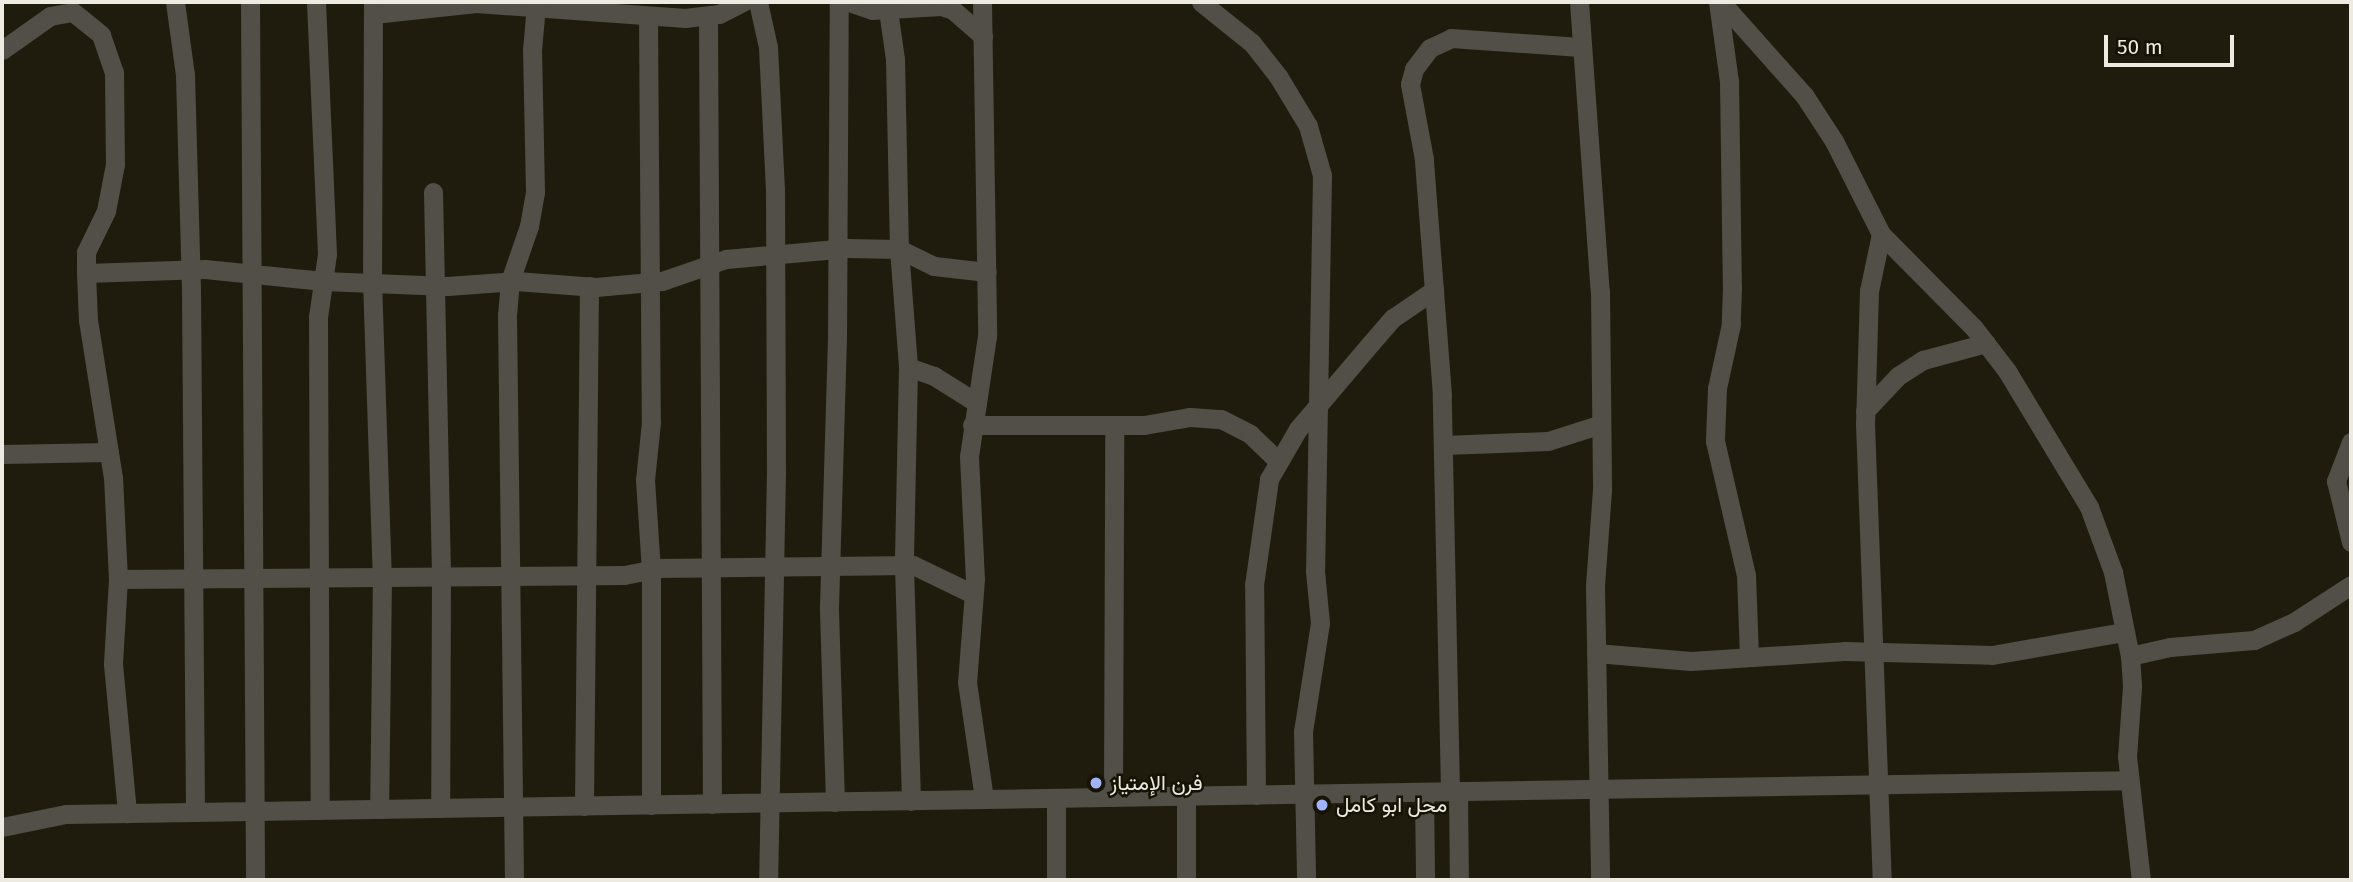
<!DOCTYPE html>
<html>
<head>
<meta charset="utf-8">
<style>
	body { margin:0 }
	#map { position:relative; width:2353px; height:882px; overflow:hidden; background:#201c0d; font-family:"Fira Sans",Vazirmatn,sans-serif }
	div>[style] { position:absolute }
	.minor>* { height:19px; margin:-9.5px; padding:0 9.5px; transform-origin:9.5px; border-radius:9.5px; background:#514f48 }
	.dots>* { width:19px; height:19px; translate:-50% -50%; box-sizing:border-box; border:4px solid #161305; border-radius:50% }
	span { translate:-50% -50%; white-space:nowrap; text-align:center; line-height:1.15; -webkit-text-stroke:5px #161305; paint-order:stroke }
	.poi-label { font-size:21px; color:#edebe1 }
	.left { translate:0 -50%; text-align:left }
	.frame { position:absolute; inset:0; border:4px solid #edebe1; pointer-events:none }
	.scale { position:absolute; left:2104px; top:35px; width:130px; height:32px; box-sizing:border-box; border:4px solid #edebe1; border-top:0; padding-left:9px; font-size:21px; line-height:24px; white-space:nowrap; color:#edebe1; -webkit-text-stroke:5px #161305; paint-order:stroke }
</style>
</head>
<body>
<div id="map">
	<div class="minor">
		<i style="left:175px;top:2px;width:74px;rotate:82.2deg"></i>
		<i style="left:185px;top:75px;width:216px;rotate:88.4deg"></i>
		<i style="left:191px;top:291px;width:521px;rotate:89.56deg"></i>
		<i style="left:250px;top:2px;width:878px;rotate:89.67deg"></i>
		<i style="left:316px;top:2px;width:252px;rotate:87.5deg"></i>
		<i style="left:327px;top:254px;width:64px;rotate:98.1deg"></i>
		<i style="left:318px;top:317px;width:493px;rotate:89.8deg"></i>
		<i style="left:373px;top:2px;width:278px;rotate:90.2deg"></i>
		<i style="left:372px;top:280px;width:295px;rotate:88.1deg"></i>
		<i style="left:382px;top:575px;width:234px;rotate:90.7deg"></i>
		<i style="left:758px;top:2px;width:46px;rotate:77.5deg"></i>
		<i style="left:768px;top:47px;width:142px;rotate:87.2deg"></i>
		<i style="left:775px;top:189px;width:282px;rotate:89.8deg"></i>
		<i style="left:776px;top:471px;width:409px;rotate:91.1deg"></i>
		<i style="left:849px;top:2px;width:24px;rotate:19deg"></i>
		<i style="left:872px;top:10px;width:69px;rotate:-3.3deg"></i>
		<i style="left:941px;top:6px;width:13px;rotate:18deg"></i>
		<i style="left:953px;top:10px;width:40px;rotate:41deg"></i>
		<i style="left:982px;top:2px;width:334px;rotate:89.1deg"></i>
		<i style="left:987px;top:336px;width:122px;rotate:98.5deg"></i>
		<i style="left:969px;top:457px;width:122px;rotate:87.2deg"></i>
		<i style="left:975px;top:579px;width:103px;rotate:94.4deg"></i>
		<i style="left:967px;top:682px;width:118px;rotate:81.7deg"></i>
		<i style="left:1201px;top:2px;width:65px;rotate:38.8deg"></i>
		<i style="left:1252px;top:43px;width:42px;rotate:51.8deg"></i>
		<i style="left:1278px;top:76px;width:58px;rotate:59deg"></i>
		<i style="left:1308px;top:126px;width:51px;rotate:74.1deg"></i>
		<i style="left:1322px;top:175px;width:396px;rotate:91deg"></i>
		<i style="left:1315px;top:571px;width:52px;rotate:84.5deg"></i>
		<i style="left:1320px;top:623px;width:109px;rotate:98.9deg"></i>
		<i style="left:1303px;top:731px;width:149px;rotate:88.8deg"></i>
		<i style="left:1579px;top:2px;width:291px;rotate:85.9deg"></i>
		<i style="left:1600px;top:292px;width:198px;rotate:89.4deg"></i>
		<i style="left:1602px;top:490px;width:96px;rotate:94.2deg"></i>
		<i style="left:1595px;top:586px;width:294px;rotate:89deg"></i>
		<i style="left:1718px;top:2px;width:80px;rotate:82.1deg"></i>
		<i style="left:1729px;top:81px;width:206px;rotate:89.2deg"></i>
		<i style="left:1732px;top:287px;width:37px;rotate:92deg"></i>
		<i style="left:1731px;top:324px;width:66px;rotate:102.3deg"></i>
		<i style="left:1717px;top:388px;width:53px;rotate:92.2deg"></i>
		<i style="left:1715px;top:441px;width:138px;rotate:77deg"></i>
		<i style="left:1746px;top:575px;width:81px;rotate:87.9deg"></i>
		<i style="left:1721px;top:2px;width:125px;rotate:48.3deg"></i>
		<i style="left:1804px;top:95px;width:55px;rotate:56.9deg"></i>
		<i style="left:1834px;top:141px;width:104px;rotate:63.2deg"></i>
		<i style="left:1881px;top:234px;width:132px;rotate:45.3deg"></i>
		<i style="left:1974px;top:328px;width:54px;rotate:52.5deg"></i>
		<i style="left:2007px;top:371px;width:159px;rotate:58.9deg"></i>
		<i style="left:2089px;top:507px;width:69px;rotate:69.7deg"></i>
		<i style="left:2113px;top:572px;width:86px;rotate:78.6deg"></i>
		<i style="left:2130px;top:656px;width:31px;rotate:86deg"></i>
		<i style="left:2132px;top:687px;width:69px;rotate:94.1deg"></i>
		<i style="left:2127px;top:756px;width:125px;rotate:83.6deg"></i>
		<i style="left:888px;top:10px;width:49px;rotate:81.9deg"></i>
		<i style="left:895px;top:59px;width:190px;rotate:88.8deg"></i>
		<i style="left:899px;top:249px;width:118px;rotate:85.6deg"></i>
		<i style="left:908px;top:367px;width:198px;rotate:91.2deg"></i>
		<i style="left:904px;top:565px;width:236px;rotate:88.3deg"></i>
		<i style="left:373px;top:14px;width:104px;rotate:-6.1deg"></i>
		<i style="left:476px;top:3px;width:210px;rotate:4.1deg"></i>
		<i style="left:685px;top:18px;width:34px;rotate:-7deg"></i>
		<i style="left:719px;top:14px;width:27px;rotate:-27deg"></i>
		<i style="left:648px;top:17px;width:405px;rotate:89.6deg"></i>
		<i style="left:651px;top:422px;width:58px;rotate:95.9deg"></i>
		<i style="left:645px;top:480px;width:90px;rotate:86.2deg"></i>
		<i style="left:651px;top:570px;width:235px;rotate:90deg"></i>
		<i style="left:708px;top:17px;width:787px;rotate:89.71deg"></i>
		<i style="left:2px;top:50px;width:59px;rotate:-35.3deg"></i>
		<i style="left:50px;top:16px;width:23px;rotate:-10deg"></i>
		<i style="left:73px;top:12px;width:36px;rotate:39deg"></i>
		<i style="left:101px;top:35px;width:39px;rotate:71deg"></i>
		<i style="left:114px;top:72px;width:92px;rotate:89.4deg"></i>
		<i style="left:115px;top:164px;width:48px;rotate:100.8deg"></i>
		<i style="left:106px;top:211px;width:46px;rotate:116deg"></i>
		<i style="left:86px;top:252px;width:21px;rotate:90deg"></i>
		<i style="left:86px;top:273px;width:47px;rotate:87.6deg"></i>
		<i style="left:88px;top:320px;width:159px;rotate:81deg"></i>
		<i style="left:113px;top:477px;width:102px;rotate:87.2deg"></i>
		<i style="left:118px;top:579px;width:85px;rotate:93.4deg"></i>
		<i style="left:113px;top:664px;width:150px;rotate:84.6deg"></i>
		<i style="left:433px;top:192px;width:383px;rotate:88.8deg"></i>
		<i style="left:441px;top:575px;width:233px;rotate:90.2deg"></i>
		<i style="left:1881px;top:234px;width:58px;rotate:101.9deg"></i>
		<i style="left:1869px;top:291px;width:132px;rotate:91.7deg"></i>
		<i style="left:1865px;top:423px;width:457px;rotate:87.9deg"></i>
		<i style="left:86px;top:273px;width:119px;rotate:-1.9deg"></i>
		<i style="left:205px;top:269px;width:119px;rotate:5.8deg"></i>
		<i style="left:323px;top:281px;width:124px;rotate:2.3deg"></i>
		<i style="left:447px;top:286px;width:69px;rotate:-4.1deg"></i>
		<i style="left:516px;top:281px;width:80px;rotate:4.3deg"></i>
		<i style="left:596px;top:287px;width:66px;rotate:-5.2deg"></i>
		<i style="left:662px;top:281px;width:68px;rotate:-19deg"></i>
		<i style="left:726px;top:259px;width:122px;rotate:-5.2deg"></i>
		<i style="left:848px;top:248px;width:51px;rotate:1.1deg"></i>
		<i style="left:899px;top:249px;width:39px;rotate:26deg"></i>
		<i style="left:934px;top:266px;width:53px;rotate:6.5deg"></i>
		<i style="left:908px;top:367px;width:28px;rotate:19deg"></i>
		<i style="left:934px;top:376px;width:51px;rotate:32.1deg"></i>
		<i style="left:1865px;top:411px;width:48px;rotate:-46.7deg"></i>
		<i style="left:1898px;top:376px;width:30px;rotate:-33deg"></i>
		<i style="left:1923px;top:360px;width:65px;rotate:-15.1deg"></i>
		<i style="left:972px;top:425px;width:172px"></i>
		<i style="left:1144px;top:425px;width:47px;rotate:-9.9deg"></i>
		<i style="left:1190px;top:417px;width:31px;rotate:4deg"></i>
		<i style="left:1221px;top:419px;width:33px;rotate:27deg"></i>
		<i style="left:1250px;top:434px;width:37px;rotate:44deg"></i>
		<i style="left:2351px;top:442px;width:42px;rotate:111deg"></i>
		<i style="left:2336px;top:481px;width:63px;rotate:76.2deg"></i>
		<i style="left:1444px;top:445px;width:104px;rotate:-2.2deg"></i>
		<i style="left:1548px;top:441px;width:52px;rotate:-17.7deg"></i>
		<i style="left:2px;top:454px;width:107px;rotate:-1.1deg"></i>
		<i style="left:118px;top:579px;width:506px;rotate:-0.45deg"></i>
		<i style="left:624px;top:575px;width:38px;rotate:-11deg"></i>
		<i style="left:661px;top:568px;width:252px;rotate:-0.7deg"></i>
		<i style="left:913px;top:565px;width:67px;rotate:25.8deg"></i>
		<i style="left:1596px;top:653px;width:95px;rotate:4.8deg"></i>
		<i style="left:1691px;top:661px;width:153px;rotate:-3.7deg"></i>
		<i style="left:1844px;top:651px;width:148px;rotate:1.5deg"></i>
		<i style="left:1992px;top:655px;width:134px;rotate:-9.9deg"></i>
		<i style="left:2130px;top:656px;width:41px;rotate:-12.7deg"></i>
		<i style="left:2170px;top:647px;width:84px;rotate:-4.8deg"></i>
		<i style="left:2254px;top:640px;width:44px;rotate:-24.2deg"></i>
		<i style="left:2294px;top:622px;width:68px;rotate:-33deg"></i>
		<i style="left:1450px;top:791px;width:396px;rotate:-91.2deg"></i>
		<i style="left:1442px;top:395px;width:237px;rotate:-94.4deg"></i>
		<i style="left:1424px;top:159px;width:76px;rotate:-100.6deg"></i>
		<i style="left:1410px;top:84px;width:16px;rotate:-75deg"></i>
		<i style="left:1414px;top:69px;width:26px;rotate:-53deg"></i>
		<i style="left:1430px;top:48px;width:23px;rotate:-25deg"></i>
		<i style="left:1451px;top:38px;width:129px;rotate:4deg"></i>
		<i style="left:1458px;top:791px;width:89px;rotate:89.4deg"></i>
		<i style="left:1424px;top:792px;width:88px;rotate:89.3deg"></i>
		<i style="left:1256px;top:795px;width:210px;rotate:-90.5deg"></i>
		<i style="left:1254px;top:585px;width:107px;rotate:-81.9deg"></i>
		<i style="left:1269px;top:479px;width:58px;rotate:-59.9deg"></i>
		<i style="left:1298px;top:429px;width:113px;rotate:-49.7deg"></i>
		<i style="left:1371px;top:343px;width:33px;rotate:-49deg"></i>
		<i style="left:1393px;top:318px;width:50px;rotate:-34.3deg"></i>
		<i style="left:1186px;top:796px;width:84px;rotate:90deg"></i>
		<i style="left:1113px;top:797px;width:372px;rotate:-89.8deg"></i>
		<i style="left:1056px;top:798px;width:82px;rotate:90deg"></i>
		<i style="left:835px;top:802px;width:195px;rotate:-91.8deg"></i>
		<i style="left:829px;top:607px;width:267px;rotate:-88.3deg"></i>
		<i style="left:837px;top:340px;width:338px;rotate:-89.7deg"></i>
		<i style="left:584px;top:806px;width:520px;rotate:-89.45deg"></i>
		<i style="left:2px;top:827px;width:65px;rotate:-11.5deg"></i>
		<i style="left:66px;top:814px;width:2063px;rotate:-0.94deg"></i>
		<i style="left:514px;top:880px;width:565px;rotate:-90.71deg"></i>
		<i style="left:507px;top:315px;width:34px;rotate:-85deg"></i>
		<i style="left:510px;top:281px;width:58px;rotate:-70.9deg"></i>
		<i style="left:529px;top:226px;width:35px;rotate:-80deg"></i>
		<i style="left:535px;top:192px;width:142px;rotate:-91.2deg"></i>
		<i style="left:532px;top:50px;width:45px;rotate:-84.9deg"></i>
	</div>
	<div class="dots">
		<i style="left:1096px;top:783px;background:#a1b3fd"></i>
		<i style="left:1322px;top:805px;background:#a1b3fd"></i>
	</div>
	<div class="poi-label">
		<span class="left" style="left:1110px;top:783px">فرن الإمتياز</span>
		<span class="left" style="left:1336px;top:805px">محل ابو كامل</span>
	</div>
	<div class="frame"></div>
	<div class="scale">50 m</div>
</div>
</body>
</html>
